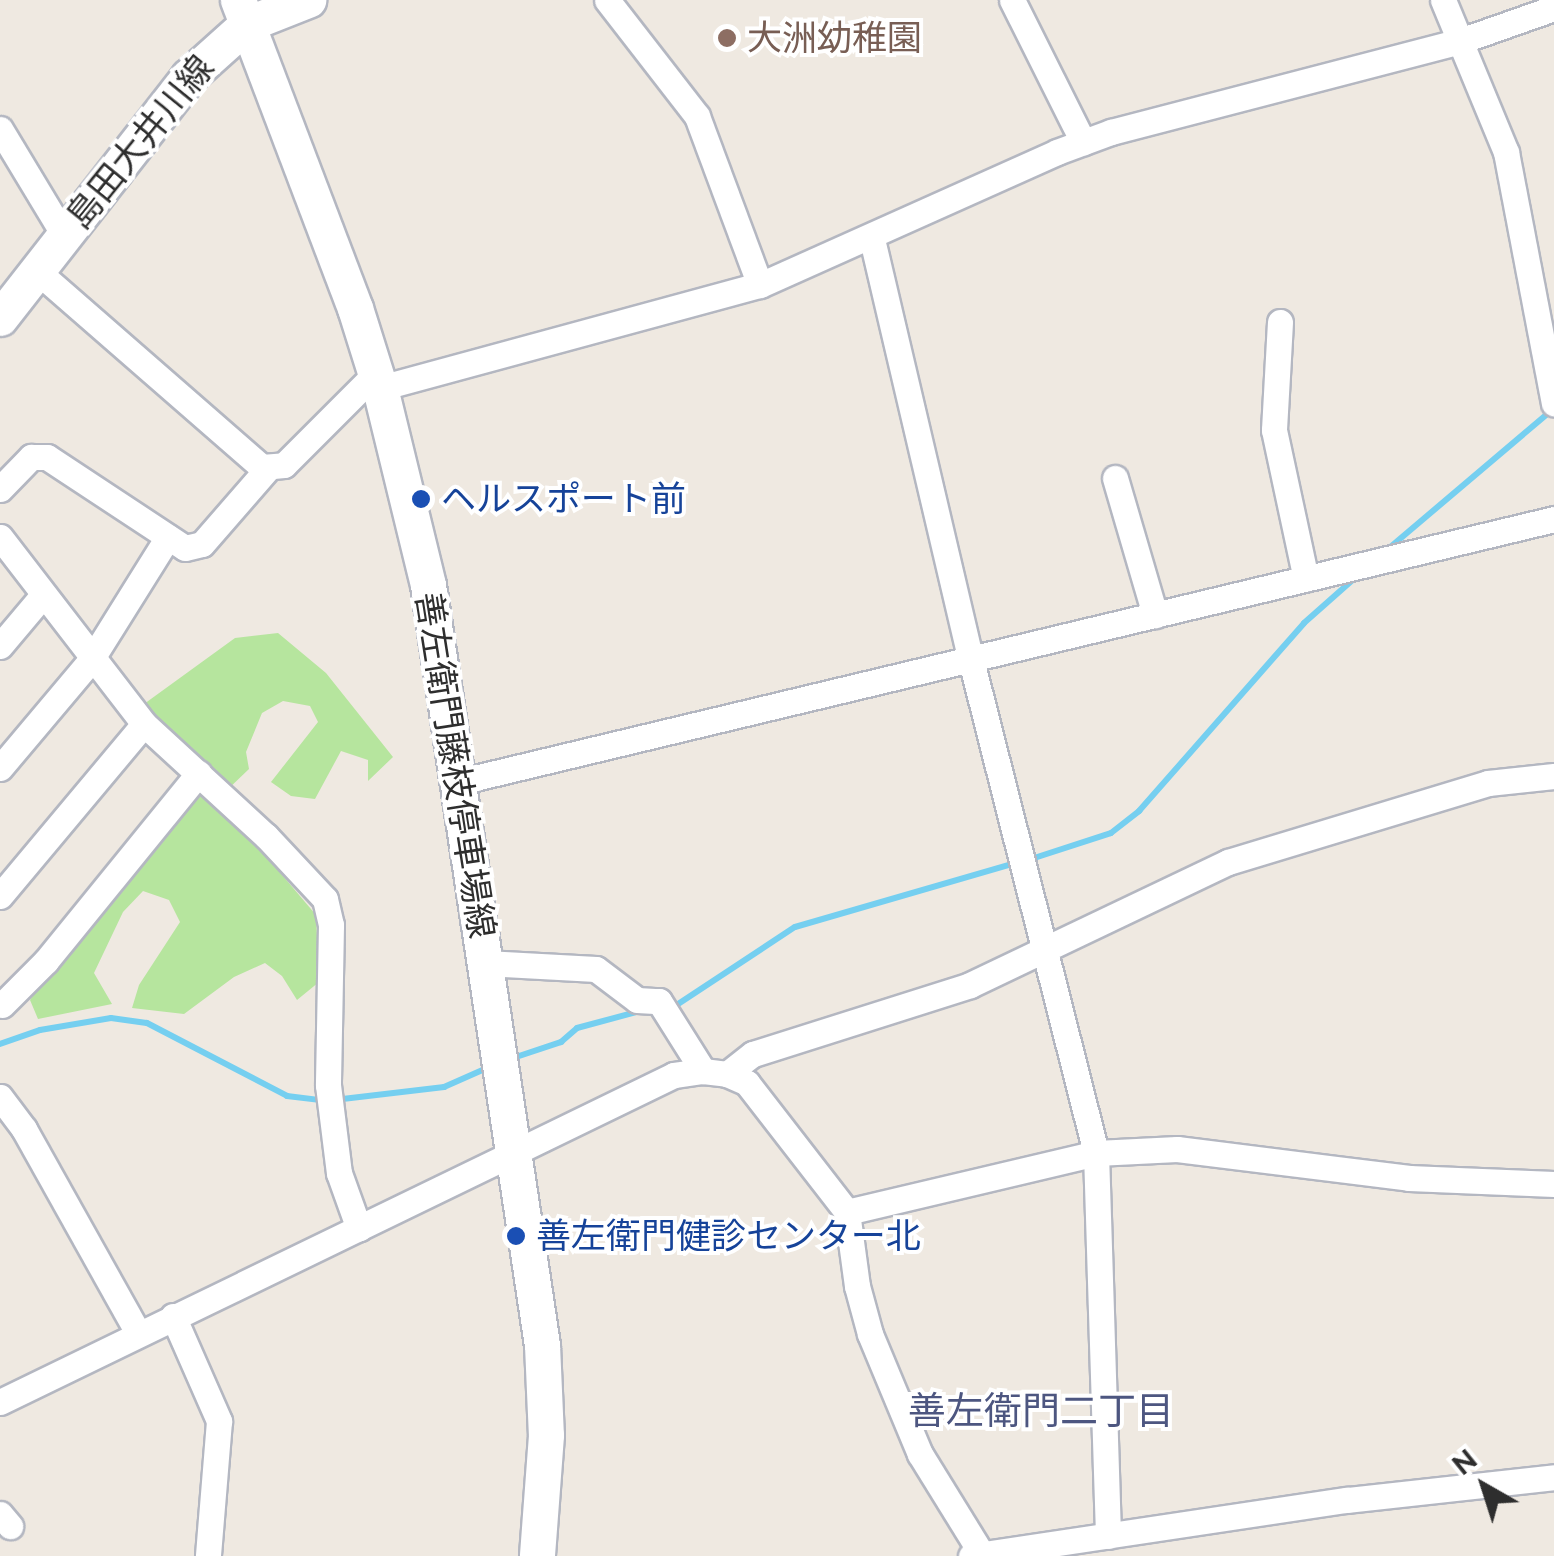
<!DOCTYPE html>
<html>
<head>
<meta charset="utf-8">
<style>
	body { margin:0 }
	#map { position:relative; width:1554px; height:1556px; overflow:hidden; background:#efe9e1; font-family:Raleway,"Noto Sans JP",sans-serif }
	div>[style] { position:absolute }
	.green>* { inset:0; background:#b6e59e }
	.stream>* { height:6px; margin:-3px; padding:0 3px; transform-origin:3px; border-radius:3px; background:#75cff0 }
	.roads { filter:drop-shadow(2px 0 #b4b7c1) drop-shadow(-2px 0 #b4b7c1) drop-shadow(0 2px #b4b7c1) drop-shadow(0 -2px #b4b7c1) }
	.minor>* { height:25px; margin:-12.5px; padding:0 12.5px; transform-origin:12.5px; border-radius:12.5px; background:#fff }
	.secondary>* { height:35px; margin:-17.5px; padding:0 17.5px; transform-origin:17.5px; border-radius:17.5px; background:#fff }
	.dots>* { width:28px; height:28px; translate:-50% -50%; box-sizing:border-box; border:5px solid #fff; border-radius:50% }
	span { translate:-50% -50%; white-space:nowrap; text-align:center; line-height:1.15; -webkit-text-stroke:8px #fff; paint-order:stroke }
	.education-label { font-size:35px; color:#785e54 }
	.left { translate:0 -50%; text-align:left }
	.street-label { font-size:35px; color:#2e2e2e }
	.transit-label { font-size:35px; color:#164399 }
	.neighbourhood-label { font-size:38px; color:#4d5680 }
	.north { position:absolute; left:1434px; top:1436px; width:100px; height:100px; -webkit-text-stroke:8px #fff; paint-order:stroke; rotate:321deg; font-size:28px; font-weight:700; line-height:40px; text-align:center; color:#2e2e2e }
	.north::after { content:''; display:block; margin:auto; width:35px; height:45px; background:#2e2e2e; clip-path:polygon(50% 0,100% 100%,50% 72%,0 100%) }
</style>
</head>
<body>
<div id="map">
	<div class="green">
		<i style="clip-path:polygon(278px 633px,326px 673px,393px 757px,368px 781px,368px 760px,341px 751px,315px 799px,291px 796px,271px 782px,318px 722px,310px 706px,283px 701px,262px 713px,246px 752px,249px 769px,225px 792px,144px 704px,235px 638px)"></i>
		<i style="clip-path:polygon(197px 793px,227px 810px,316px 915px,319px 982px,297px 1000px,282px 976px,265px 963px,234px 977px,184px 1014px,132px 1008px,139px 985px,180px 922px,169px 900px,143px 891px,123px 912px,94px 973px,112px 1004px,38px 1019px,30px 1000px,65px 949px)"></i>
	</div>
	<div class="stream">
		<i style="left:1388px;top:549px;width:218px;rotate:-40.3deg"></i>
		<i style="left:1028px;top:860px;width:87px;rotate:-18deg"></i>
		<i style="left:1111px;top:833px;width:36px;rotate:-38deg"></i>
		<i style="left:1139px;top:811px;width:250px;rotate:-48.7deg"></i>
		<i style="left:1304px;top:623px;width:69px;rotate:-41.5deg"></i>
		<i style="left:672px;top:1008px;width:147px;rotate:-33.4deg"></i>
		<i style="left:795px;top:927px;width:230px;rotate:-16.2deg"></i>
		<i style="left:0;top:1044px;width:42px;rotate:-19.3deg"></i>
		<i style="left:40px;top:1030px;width:72px;rotate:-9.6deg"></i>
		<i style="left:111px;top:1018px;width:36px;rotate:8deg"></i>
		<i style="left:147px;top:1023px;width:158px;rotate:27.5deg"></i>
		<i style="left:287px;top:1096px;width:34px;rotate:7deg"></i>
		<i style="left:513px;top:1058px;width:51px;rotate:-18.4deg"></i>
		<i style="left:561px;top:1042px;width:21px;rotate:-41deg"></i>
		<i style="left:577px;top:1028px;width:65px;rotate:-15.1deg"></i>
		<i style="left:334px;top:1100px;width:111px;rotate:-6.7deg"></i>
		<i style="left:444px;top:1087px;width:47px;rotate:-23.8deg"></i>
	</div>
	<div class="roads">
		<div class="minor">
			<i style="left:607px;top:0;width:147px;rotate:52.2deg"></i>
			<i style="left:697px;top:116px;width:180px;rotate:69.6deg"></i>
			<i style="left:1012px;top:0;width:159px;rotate:63.4deg"></i>
			<i style="left:1443px;top:0;width:165px;rotate:67.5deg"></i>
			<i style="left:1506px;top:152px;width:256px;rotate:79.2deg"></i>
			<i style="left:0;top:129px;width:124px;rotate:58.9deg"></i>
			<i style="left:872px;top:239px;width:428px;rotate:76.8deg"></i>
			<i style="left:970px;top:656px;width:513px;rotate:75.77deg"></i>
			<i style="left:1096px;top:1153px;width:383px;rotate:88.2deg"></i>
			<i style="left:37px;top:271px;width:298px;rotate:41.1deg"></i>
			<i style="left:262px;top:467px;width:22px;rotate:-5deg"></i>
			<i style="left:284px;top:465px;width:129px;rotate:-45deg"></i>
			<i style="left:1280px;top:322px;width:108px;rotate:93.2deg"></i>
			<i style="left:1274px;top:430px;width:152px;rotate:77.9deg"></i>
			<i style="left:380px;top:388px;width:394px;rotate:-15.2deg"></i>
			<i style="left:760px;top:285px;width:325px;rotate:-24.1deg"></i>
			<i style="left:1057px;top:152px;width:58px;rotate:-20.3deg"></i>
			<i style="left:1111px;top:132px;width:364px;rotate:-14.6deg"></i>
			<i style="left:1463px;top:40px;width:96px;rotate:-19.4deg"></i>
			<i style="left:1115px;top:478px;width:143px;rotate:73.7deg"></i>
			<i style="left:0;top:489px;width:45px;rotate:-45.9deg"></i>
			<i style="left:31px;top:457px;width:16px"></i>
			<i style="left:47px;top:457px;width:165px;rotate:33.4deg"></i>
			<i style="left:185px;top:548px;width:17px;rotate:-13deg"></i>
			<i style="left:202px;top:544px;width:102px;rotate:-49deg"></i>
			<i style="left:0;top:537px;width:236px;rotate:52.4deg"></i>
			<i style="left:144px;top:724px;width:166px;rotate:42.6deg"></i>
			<i style="left:266px;top:836px;width:86px;rotate:46.9deg"></i>
			<i style="left:325px;top:899px;width:27px;rotate:77deg"></i>
			<i style="left:331px;top:925px;width:160px;rotate:91.1deg"></i>
			<i style="left:328px;top:1085px;width:89px;rotate:82.9deg"></i>
			<i style="left:339px;top:1173px;width:59px;rotate:70.3deg"></i>
			<i style="left:0;top:646px;width:67px;rotate:-49.9deg"></i>
			<i style="left:0;top:768px;width:141px;rotate:-49.9deg"></i>
			<i style="left:91px;top:660px;width:145px;rotate:-58deg"></i>
			<i style="left:458px;top:782px;width:1127px;rotate:-13.49deg"></i>
			<i style="left:0;top:896px;width:224px;rotate:-50.1deg"></i>
			<i style="left:485px;top:963px;width:111px;rotate:3.1deg"></i>
			<i style="left:596px;top:969px;width:51px;rotate:37.1deg"></i>
			<i style="left:637px;top:1000px;width:22px;rotate:3deg"></i>
			<i style="left:659px;top:1001px;width:83px;rotate:57.8deg"></i>
			<i style="left:2px;top:1005px;width:62px;rotate:-45deg"></i>
			<i style="left:46px;top:961px;width:242px;rotate:-50.9deg"></i>
			<i style="left:727px;top:1074px;width:22px;rotate:24deg"></i>
			<i style="left:747px;top:1083px;width:163px;rotate:52.2deg"></i>
			<i style="left:847px;top:1212px;width:75px;rotate:82.3deg"></i>
			<i style="left:857px;top:1286px;width:50px;rotate:74.8deg"></i>
			<i style="left:870px;top:1334px;width:130px;rotate:67.4deg"></i>
			<i style="left:920px;top:1454px;width:120px;rotate:58.3deg"></i>
			<i style="left:0;top:1097px;width:40px;rotate:53deg"></i>
			<i style="left:24px;top:1129px;width:234px;rotate:60.8deg"></i>
			<i style="left:847px;top:1212px;width:256px;rotate:-13.3deg"></i>
			<i style="left:1096px;top:1153px;width:81px;rotate:-2.8deg"></i>
			<i style="left:1177px;top:1149px;width:234px;rotate:7.1deg"></i>
			<i style="left:1409px;top:1178px;width:145px;rotate:2.4deg"></i>
			<i style="left:173px;top:1316px;width:115px;rotate:66.3deg"></i>
			<i style="left:219px;top:1421px;width:135px;rotate:94.7deg"></i>
			<i style="left:0;top:1402px;width:749px;rotate:-25.88deg"></i>
			<i style="left:674px;top:1075px;width:29px;rotate:-8deg"></i>
			<i style="left:703px;top:1071px;width:24px;rotate:7deg"></i>
			<i style="left:727px;top:1074px;width:33px;rotate:-38deg"></i>
			<i style="left:753px;top:1054px;width:228px;rotate:-17.6deg"></i>
			<i style="left:970px;top:985px;width:286px;rotate:-25.5deg"></i>
			<i style="left:1228px;top:862px;width:272px;rotate:-16.9deg"></i>
			<i style="left:1488px;top:783px;width:66px;rotate:-6.1deg"></i>
			<i style="left:0;top:1514px;width:16px;rotate:50deg"></i>
			<i style="left:971px;top:1556px;width:380px;rotate:-8.5deg"></i>
			<i style="left:1347px;top:1500px;width:208px;rotate:-6.3deg"></i>
		</div>
		<div class="secondary">
			<i style="left:238px;top:0;width:329px;rotate:69.2deg"></i>
			<i style="left:355px;top:308px;width:84px;rotate:72.6deg"></i>
			<i style="left:380px;top:388px;width:203px;rotate:76.3deg"></i>
			<i style="left:428px;top:585px;width:769px;rotate:81.47deg"></i>
			<i style="left:542px;top:1345px;width:90px;rotate:87.5deg"></i>
			<i style="left:546px;top:1435px;width:121px;rotate:94.3deg"></i>
			<i style="left:0;top:318px;width:306px;rotate:-52deg"></i>
			<i style="left:188px;top:77px;width:79px;rotate:-41.9deg"></i>
			<i style="left:247px;top:24px;width:66px;rotate:-21.5deg"></i>
		</div>
	</div>
	<div class="dots">
		<i style="left:727px;top:38px;background:#8d6e63"></i>
		<i style="left:421px;top:499px;background:#1a4fb4"></i>
		<i style="left:516px;top:1236px;background:#1a4fb4"></i>
	</div>
	<div class="education-label">
		<span class="left" style="left:747px;top:38px">大洲幼稚園</span>
	</div>
	<div class="street-label">
		<span style="left:140px;top:142px;rotate:-51deg">島田大井川線</span>
		<span style="left:455px;top:765px;rotate:81deg">善左衛門藤枝停車場線</span>
	</div>
	<div class="transit-label">
		<span class="left" style="left:441px;top:499px">ヘルスポート前</span>
		<span class="left" style="left:536px;top:1236px">善左衛門健診センター北</span>
	</div>
	<div class="neighbourhood-label">
		<span style="left:1041px;top:1411px">善左衛門二丁目</span>
	</div>
	<div class="north">N</div>
</div>
</body>
</html>
